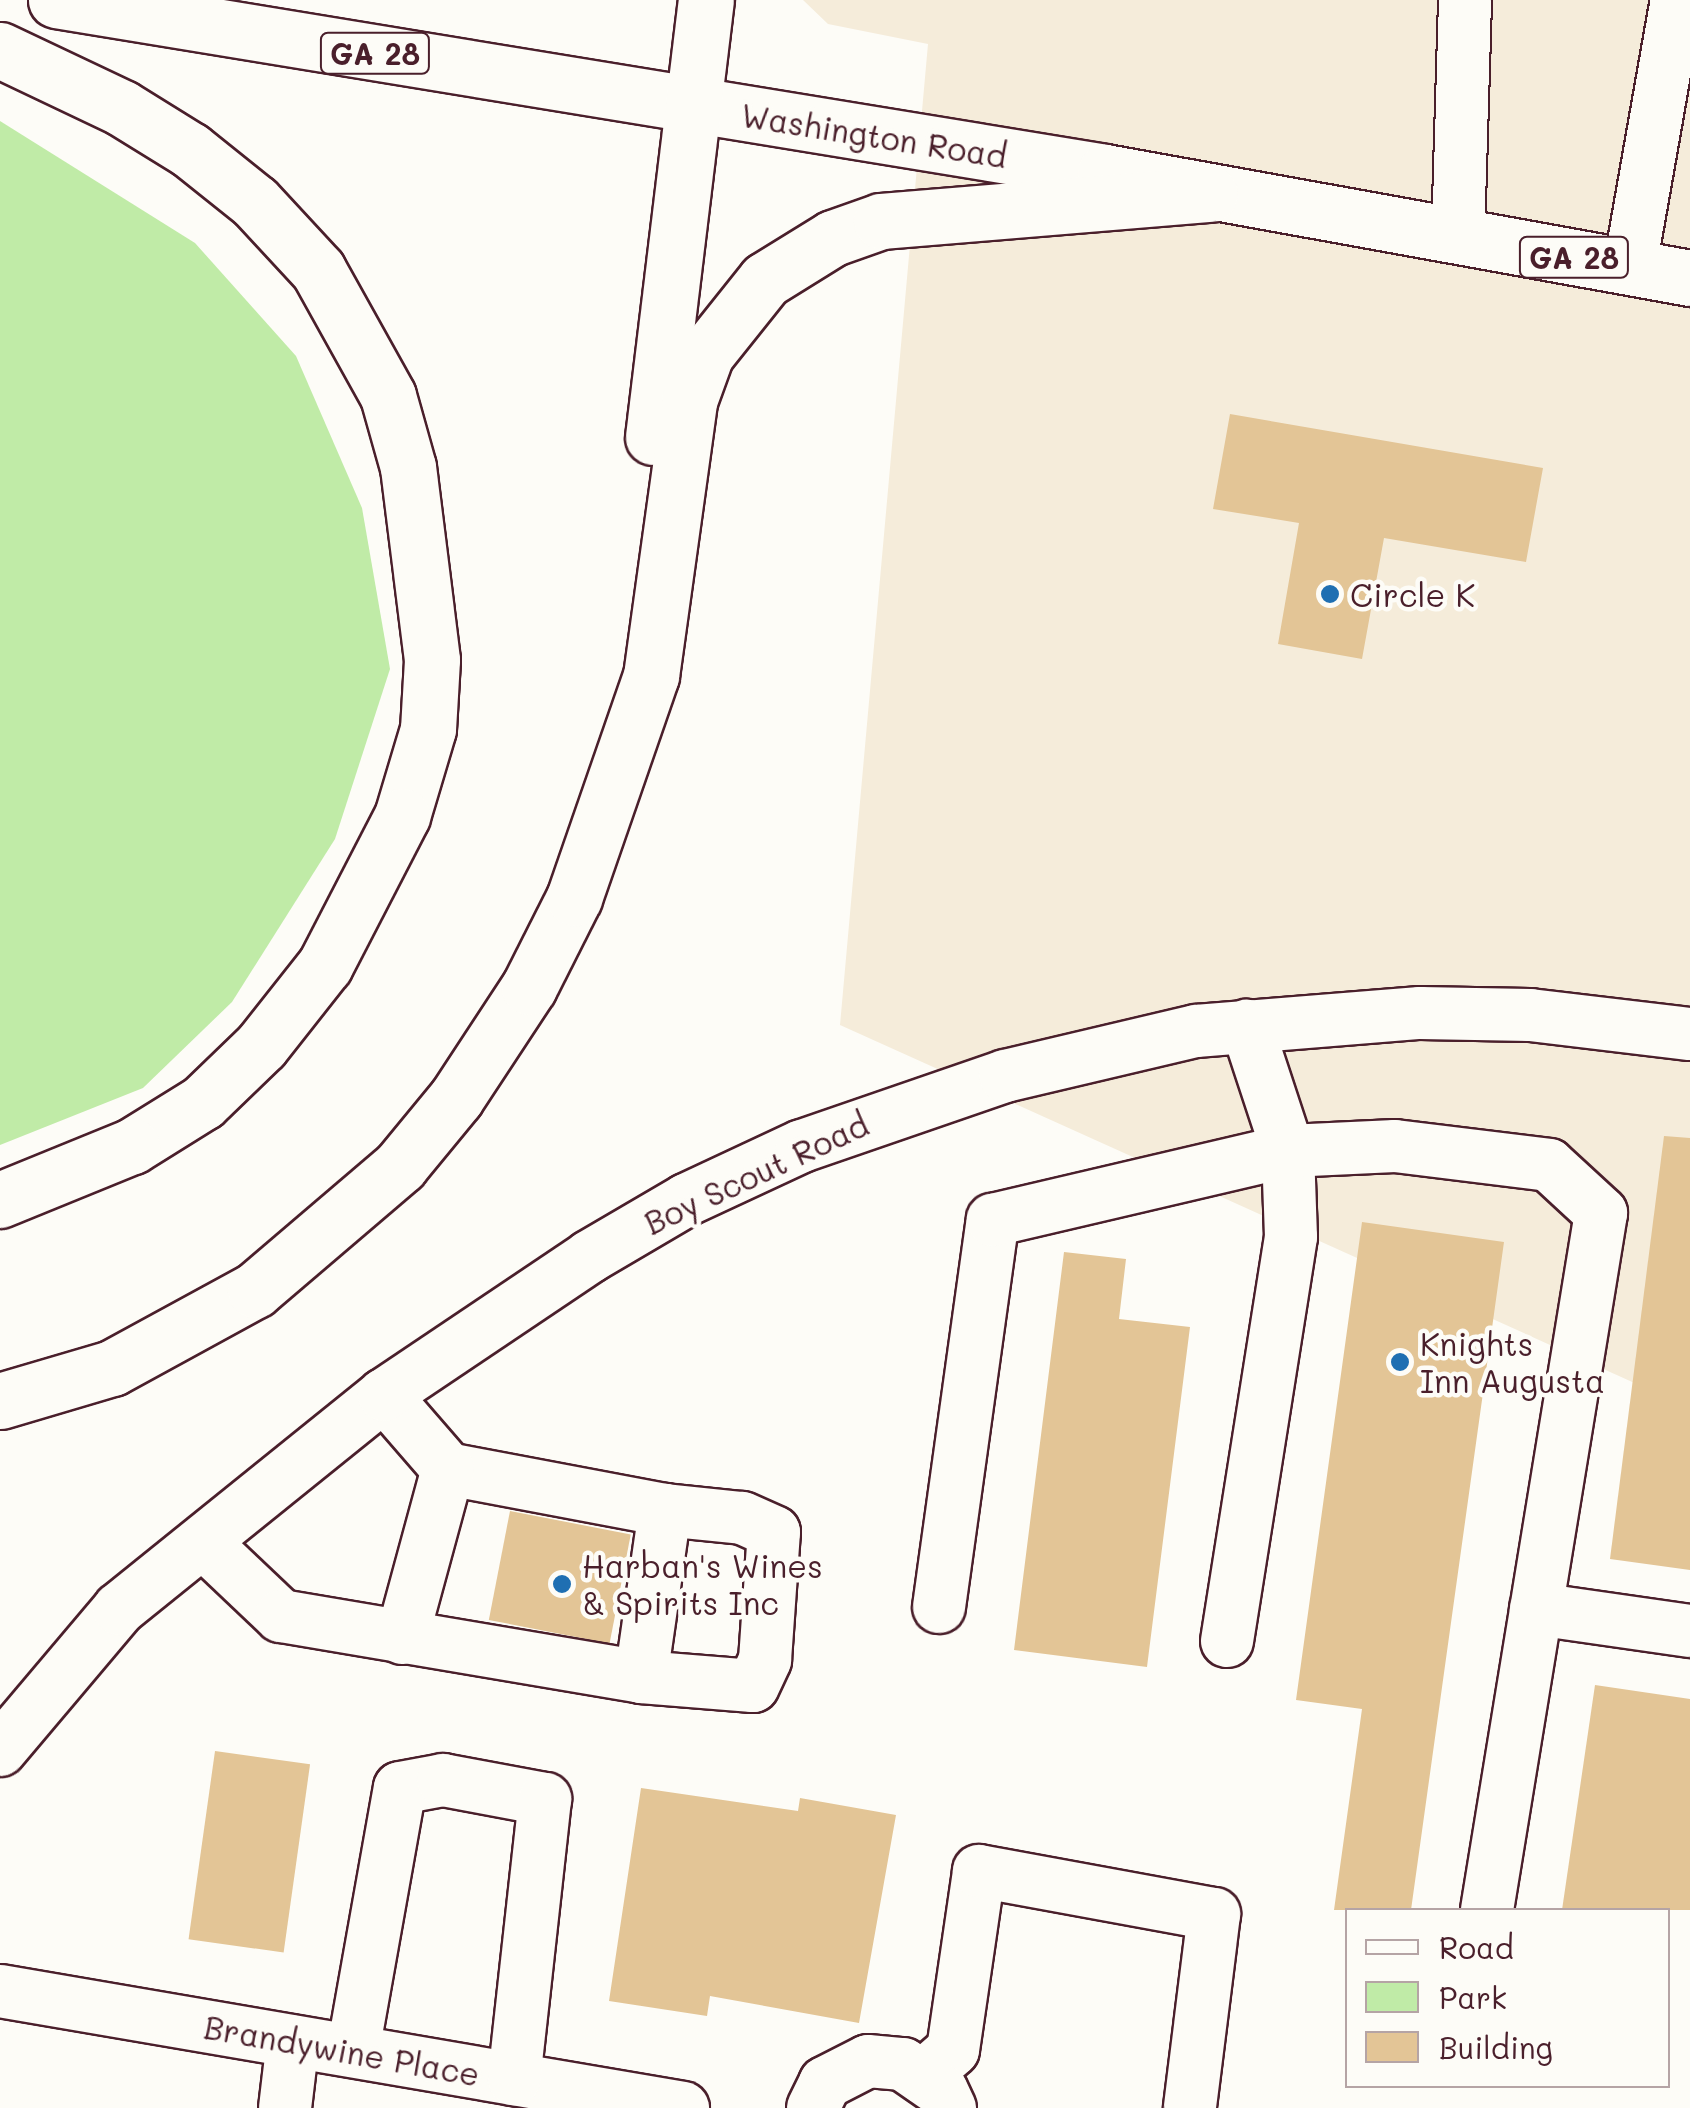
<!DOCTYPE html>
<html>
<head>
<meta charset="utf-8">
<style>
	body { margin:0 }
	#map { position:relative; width:1690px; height:2108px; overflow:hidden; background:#fdfcf7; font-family:Mali,sans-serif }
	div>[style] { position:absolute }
	.built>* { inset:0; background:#f5ecda }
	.green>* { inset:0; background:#c0eba7 }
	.building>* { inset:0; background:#e3c596; transform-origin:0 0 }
	.roads { filter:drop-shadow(2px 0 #4a1f2b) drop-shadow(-2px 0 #4a1f2b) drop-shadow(0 2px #4a1f2b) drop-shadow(0 -2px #4a1f2b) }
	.minor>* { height:52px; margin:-26px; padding:0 26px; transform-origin:26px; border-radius:26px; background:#fdfcf7 }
	.major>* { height:55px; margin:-27.5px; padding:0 27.5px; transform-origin:27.5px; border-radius:27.5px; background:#fdfcf7 }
	.highway>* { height:55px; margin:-27.5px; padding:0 27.5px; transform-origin:27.5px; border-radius:27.5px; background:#fdfcf7 }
	.dots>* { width:28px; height:28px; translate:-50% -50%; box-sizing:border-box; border:5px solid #fdfcf7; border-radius:50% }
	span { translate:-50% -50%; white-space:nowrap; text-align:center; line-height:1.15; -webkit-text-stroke:9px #fdfcf7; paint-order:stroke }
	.shield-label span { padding:2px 8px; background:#fdfcf7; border:2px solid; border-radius:8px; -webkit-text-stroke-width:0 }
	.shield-label { font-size:30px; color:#4a1f2b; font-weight:700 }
	.street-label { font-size:32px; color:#4a1f2b }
	.poi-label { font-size:32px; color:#4a1f2b }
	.left { translate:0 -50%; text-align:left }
	.legend { position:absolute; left:1345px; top:1908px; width:325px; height:180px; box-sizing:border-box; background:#fdfcf7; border:2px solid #b5a4a5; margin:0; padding:12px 18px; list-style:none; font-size:30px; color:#4a1f2b }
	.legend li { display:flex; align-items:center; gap:20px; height:50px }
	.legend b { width:50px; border:2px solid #b5a4a5 }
</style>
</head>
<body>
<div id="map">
	<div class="built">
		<i style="clip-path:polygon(803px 0,1690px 0,1690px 1408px,840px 1025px,928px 44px,828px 24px)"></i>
	</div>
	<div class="green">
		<i style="clip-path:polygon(0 121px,195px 243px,296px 356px,362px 508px,390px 669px,335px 839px,232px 1002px,143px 1088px,0 1145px)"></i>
	</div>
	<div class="building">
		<i style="clip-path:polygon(1230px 414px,1543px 468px,1526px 562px,1384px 538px,1362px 659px,1278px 644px,1299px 523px,1213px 509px)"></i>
		<i style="clip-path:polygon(1664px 1136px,1690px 1138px,1690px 1570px,1610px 1559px)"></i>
		<i style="clip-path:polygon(1362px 1222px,1504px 1242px,1411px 1910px,1334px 1910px,1362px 1709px,1296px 1700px)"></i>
		<i style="clip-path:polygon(1064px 1252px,1126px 1259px,1119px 1319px,1190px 1327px,1147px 1667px,1014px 1650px)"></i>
		<i style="left:510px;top:1511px;width:123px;height:111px;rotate:11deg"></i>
		<i style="clip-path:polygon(1595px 1685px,1690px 1699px,1690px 1910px,1562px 1910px)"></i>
		<i style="left:215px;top:1751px;width:96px;height:190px;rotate:8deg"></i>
		<i style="clip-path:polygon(641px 1788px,798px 1811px,800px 1798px,896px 1815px,859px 2023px,710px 1996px,707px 2016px,609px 2001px)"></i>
	</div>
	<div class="roads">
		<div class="minor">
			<i style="left:1458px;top:237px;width:237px;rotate:-88.3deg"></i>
			<i style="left:1630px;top:266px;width:270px;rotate:-80deg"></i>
			<i style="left:204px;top:1543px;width:106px;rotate:43.5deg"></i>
			<i style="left:281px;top:1616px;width:365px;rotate:9.6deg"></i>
			<i style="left:641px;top:1677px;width:169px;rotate:-81.8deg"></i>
			<i style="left:665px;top:1510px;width:221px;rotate:-169.3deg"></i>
			<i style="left:448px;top:1469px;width:98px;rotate:-130.9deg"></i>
			<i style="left:939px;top:1607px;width:391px;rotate:-82.1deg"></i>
			<i style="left:993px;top:1220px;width:303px;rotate:-13.2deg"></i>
			<i style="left:1288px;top:1151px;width:132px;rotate:-108.2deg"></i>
			<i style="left:1536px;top:1609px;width:156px;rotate:8.1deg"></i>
			<i style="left:402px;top:1638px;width:175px;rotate:-74.8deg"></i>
			<i style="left:1227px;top:1641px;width:409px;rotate:-81deg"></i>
			<i style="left:1291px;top:1237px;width:86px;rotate:-92deg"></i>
			<i style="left:1288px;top:1151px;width:107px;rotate:-2.7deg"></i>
			<i style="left:1395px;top:1146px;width:155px;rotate:7deg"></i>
			<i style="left:1549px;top:1165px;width:71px;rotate:42.7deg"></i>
			<i style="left:1601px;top:1213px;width:706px;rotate:99.29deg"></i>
			<i style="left:641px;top:1677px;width:112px;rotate:4.6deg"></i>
			<i style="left:753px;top:1686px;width:29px;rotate:-65deg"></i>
			<i style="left:765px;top:1660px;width:128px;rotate:-86deg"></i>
			<i style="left:774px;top:1532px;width:35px;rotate:-156deg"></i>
			<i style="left:742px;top:1518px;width:77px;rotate:-174.1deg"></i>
			<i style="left:0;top:1750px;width:185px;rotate:-49.8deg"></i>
			<i style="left:119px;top:1609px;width:341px;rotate:-38.9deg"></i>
			<i style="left:384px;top:1395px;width:247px;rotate:-33.9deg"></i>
			<i style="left:589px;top:1257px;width:113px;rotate:-30.4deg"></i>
			<i style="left:686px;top:1200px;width:128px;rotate:-25deg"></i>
			<i style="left:802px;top:1146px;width:215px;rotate:-19deg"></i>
			<i style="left:1005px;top:1076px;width:196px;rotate:-13.3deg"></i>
			<i style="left:1196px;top:1031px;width:225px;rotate:-4.6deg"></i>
			<i style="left:1420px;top:1013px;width:110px;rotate:1deg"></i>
			<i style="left:1530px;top:1015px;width:161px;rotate:6.8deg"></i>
			<i style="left:0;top:1991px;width:693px;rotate:9.72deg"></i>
			<i style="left:353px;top:2051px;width:267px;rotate:-79.9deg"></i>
			<i style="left:400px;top:1788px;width:44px;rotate:-10.5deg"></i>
			<i style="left:443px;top:1780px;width:104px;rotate:10.6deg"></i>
			<i style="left:545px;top:1799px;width:282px;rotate:96.3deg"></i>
			<i style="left:922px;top:2077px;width:41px;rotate:-41.1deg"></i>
			<i style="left:953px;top:2050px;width:181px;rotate:-81.7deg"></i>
			<i style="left:979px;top:1871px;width:239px;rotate:10.4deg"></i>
			<i style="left:1214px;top:1914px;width:195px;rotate:97.1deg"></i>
			<i style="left:285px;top:2108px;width:67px;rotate:-83.2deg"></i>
			<i style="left:813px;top:2108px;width:28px;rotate:-64deg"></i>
			<i style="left:825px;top:2083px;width:48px;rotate:-27.1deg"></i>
			<i style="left:868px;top:2061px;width:35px;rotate:5deg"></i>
			<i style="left:903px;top:2064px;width:47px;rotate:34.7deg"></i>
			<i style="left:942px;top:2091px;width:19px;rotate:65deg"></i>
		</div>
		<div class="major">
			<i style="left:56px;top:0;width:1063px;rotate:9.31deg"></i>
			<i style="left:1105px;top:172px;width:595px;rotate:10.27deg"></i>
		</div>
		<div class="highway">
			<i style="left:0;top:50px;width:135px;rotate:25.4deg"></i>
			<i style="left:122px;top:108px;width:80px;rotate:31.7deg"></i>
			<i style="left:190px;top:150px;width:83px;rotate:38.7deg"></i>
			<i style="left:255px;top:202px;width:93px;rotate:47.2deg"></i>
			<i style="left:318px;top:270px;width:144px;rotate:60.9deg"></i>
			<i style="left:388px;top:396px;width:74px;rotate:74.3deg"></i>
			<i style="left:408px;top:467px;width:194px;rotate:82.9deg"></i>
			<i style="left:432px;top:660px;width:69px;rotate:93.3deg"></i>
			<i style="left:428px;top:729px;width:91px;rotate:106.6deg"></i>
			<i style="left:402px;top:816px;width:168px;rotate:117.3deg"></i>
			<i style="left:325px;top:965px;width:103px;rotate:128.3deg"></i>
			<i style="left:261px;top:1046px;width:81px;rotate:136deg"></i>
			<i style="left:203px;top:1102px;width:84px;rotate:148.2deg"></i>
			<i style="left:132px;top:1146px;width:143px;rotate:157.8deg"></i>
			<i style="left:653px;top:437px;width:440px;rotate:-83.1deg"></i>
			<i style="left:0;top:1401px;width:117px;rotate:-16.4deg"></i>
			<i style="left:112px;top:1368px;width:163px;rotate:-28.6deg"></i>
			<i style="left:255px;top:1290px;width:191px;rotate:-40.5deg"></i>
			<i style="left:400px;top:1166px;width:88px;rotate:-50.5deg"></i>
			<i style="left:456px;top:1098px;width:133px;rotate:-56.7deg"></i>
			<i style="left:529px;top:987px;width:100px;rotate:-63.2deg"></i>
			<i style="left:574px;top:898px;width:235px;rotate:-70.9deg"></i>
			<i style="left:651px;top:676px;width:278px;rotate:-82.1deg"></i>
			<i style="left:689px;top:401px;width:50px;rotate:-70.1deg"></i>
			<i style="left:706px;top:354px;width:95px;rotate:-51.4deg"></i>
			<i style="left:765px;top:280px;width:80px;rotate:-31.7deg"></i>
			<i style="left:833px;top:238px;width:51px;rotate:-19.5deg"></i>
			<i style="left:881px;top:221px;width:330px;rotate:-4.7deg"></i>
		</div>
	</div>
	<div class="dots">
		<i style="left:1330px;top:594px;background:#1f6fb2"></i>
		<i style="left:1400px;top:1362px;background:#1f6fb2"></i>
		<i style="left:562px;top:1584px;background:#1f6fb2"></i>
	</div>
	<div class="shield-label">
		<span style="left:375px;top:53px">GA 28</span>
		<span style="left:1574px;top:257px">GA 28</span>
	</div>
	<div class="street-label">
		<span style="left:874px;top:135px;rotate:9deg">Washington Road</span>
		<span style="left:756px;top:1173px;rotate:-25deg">Boy Scout Road</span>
		<span style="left:342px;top:2050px;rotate:10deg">Brandywine Place</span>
	</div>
	<div class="poi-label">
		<span class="left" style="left:1350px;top:594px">Circle K</span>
		<span class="left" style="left:1420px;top:1362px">Knights<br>Inn Augusta</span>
		<span class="left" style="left:582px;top:1584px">Harban's Wines<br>&amp; Spirits Inc</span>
	</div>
	<ul class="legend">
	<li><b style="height:12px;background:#fdfcf7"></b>Road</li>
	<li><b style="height:28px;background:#c0eba7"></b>Park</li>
	<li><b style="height:28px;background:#e3c596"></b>Building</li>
	</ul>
</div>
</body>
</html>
